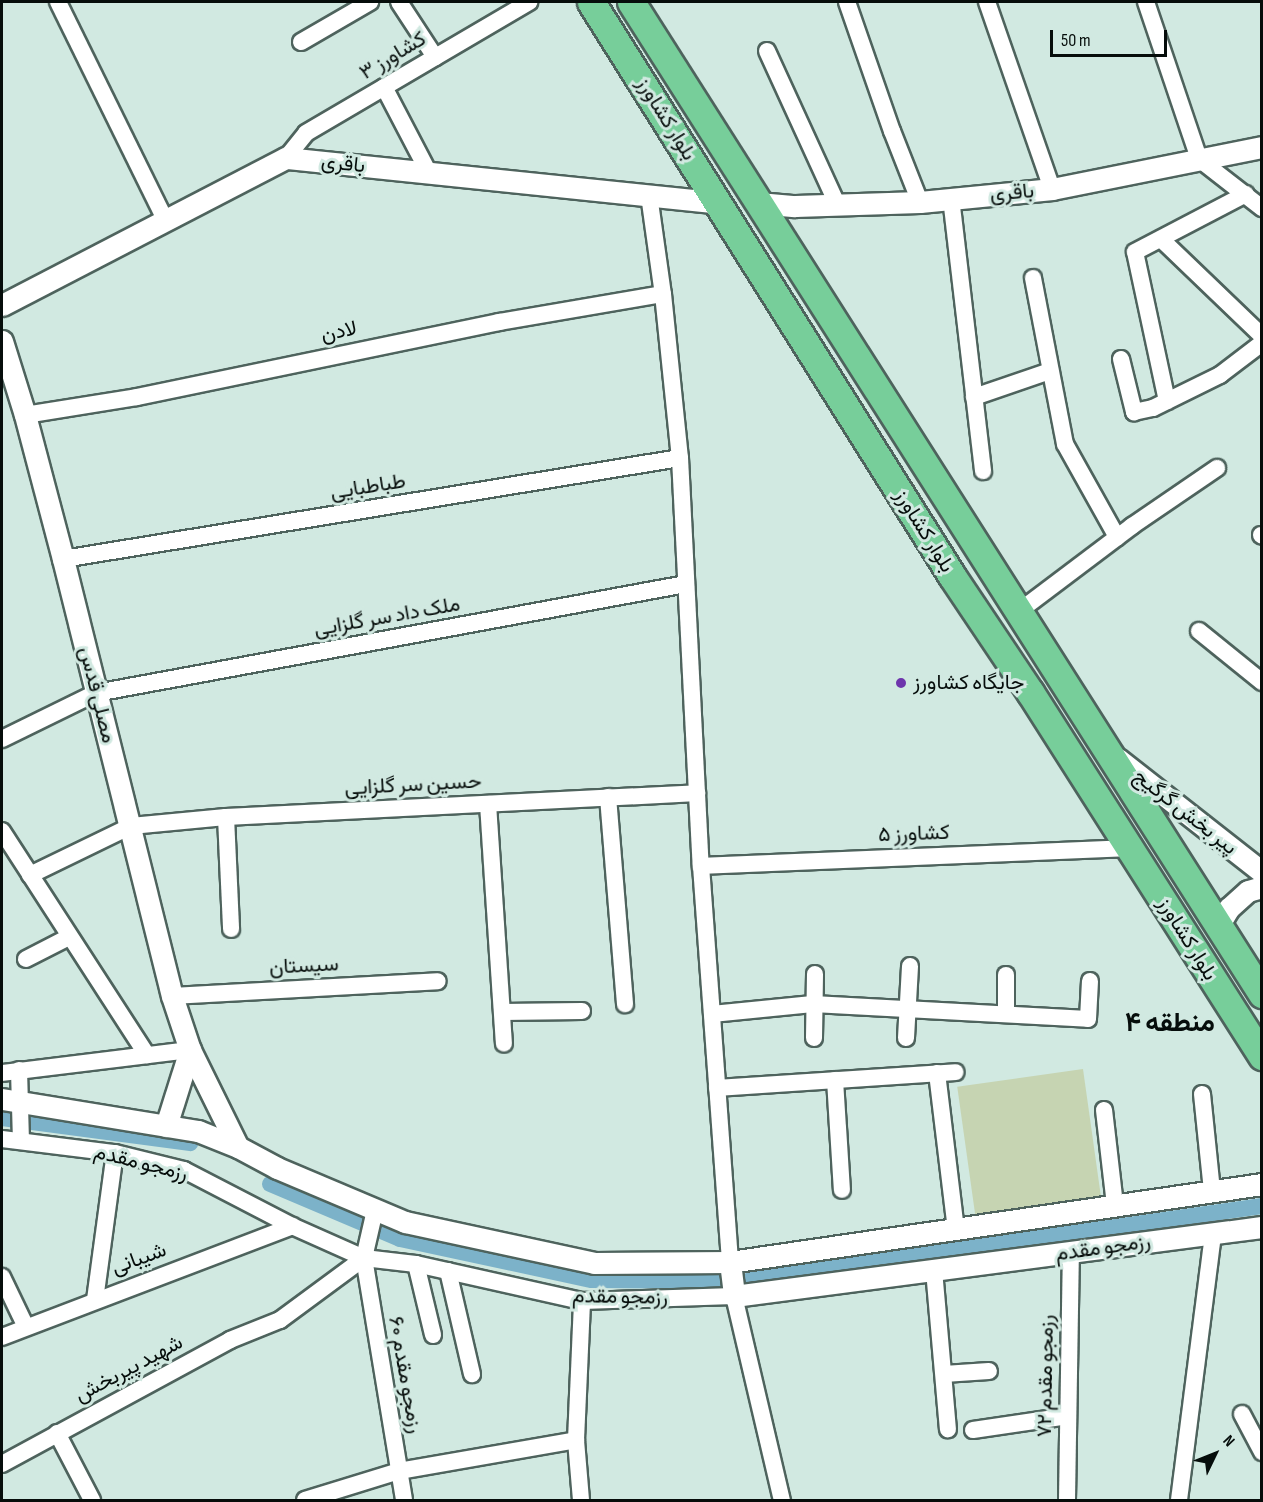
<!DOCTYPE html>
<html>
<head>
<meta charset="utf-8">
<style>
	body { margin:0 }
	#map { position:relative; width:1263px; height:1502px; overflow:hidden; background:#d1e9e1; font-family:"Sofia Sans Condensed",Vazirmatn,sans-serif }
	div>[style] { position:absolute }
	.green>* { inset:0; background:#c6d4b2; transform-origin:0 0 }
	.canal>* { height:16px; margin:-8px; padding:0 8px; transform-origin:8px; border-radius:8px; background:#7cb2c9 }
	.roads { filter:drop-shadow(2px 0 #4e635d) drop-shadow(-2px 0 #4e635d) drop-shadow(0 2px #4e635d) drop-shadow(0 -2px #4e635d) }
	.minor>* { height:16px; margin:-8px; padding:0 8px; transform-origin:8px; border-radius:8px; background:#fff }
	.tertiary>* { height:21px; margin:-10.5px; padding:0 10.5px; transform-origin:10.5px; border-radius:10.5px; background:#fff }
	.primary>* { height:27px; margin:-13.5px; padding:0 13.5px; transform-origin:13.5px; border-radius:13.5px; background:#77ce9a }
	.dots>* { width:16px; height:16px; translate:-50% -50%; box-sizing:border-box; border:3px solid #d1e9e1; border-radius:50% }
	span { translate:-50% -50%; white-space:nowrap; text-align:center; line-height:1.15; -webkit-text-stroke:6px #d1e9e1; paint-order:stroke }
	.street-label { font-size:21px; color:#060d0b }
	.poi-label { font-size:21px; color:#060d0b }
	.left { translate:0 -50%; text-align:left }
	.district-label { font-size:27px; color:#060d0b; font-weight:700 }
	.frame { position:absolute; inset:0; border:3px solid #060d0b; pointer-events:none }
	.north { position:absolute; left:1185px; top:1424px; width:60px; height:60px; -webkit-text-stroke:4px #d1e9e1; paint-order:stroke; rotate:47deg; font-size:16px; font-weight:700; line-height:24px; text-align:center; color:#060d0b }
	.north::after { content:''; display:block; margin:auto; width:21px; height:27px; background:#060d0b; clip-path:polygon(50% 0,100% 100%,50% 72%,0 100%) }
	.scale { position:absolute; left:1050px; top:30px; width:117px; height:27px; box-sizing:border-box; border:3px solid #060d0b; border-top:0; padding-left:8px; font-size:18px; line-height:21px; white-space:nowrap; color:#060d0b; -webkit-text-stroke:4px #d1e9e1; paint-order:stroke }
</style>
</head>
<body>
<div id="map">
	<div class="green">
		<i style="left:1083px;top:1069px;width:132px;height:127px;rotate:82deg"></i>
	</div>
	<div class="canal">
		<i style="left:2px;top:1118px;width:190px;rotate:7.6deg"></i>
		<i style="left:270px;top:1184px;width:141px;rotate:22.9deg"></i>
		<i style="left:400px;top:1239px;width:196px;rotate:12.1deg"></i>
		<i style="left:592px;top:1280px;width:126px;rotate:0.5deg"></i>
		<i style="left:751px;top:1279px;width:516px;rotate:-8.13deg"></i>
	</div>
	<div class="roads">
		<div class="minor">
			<i style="left:58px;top:2px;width:242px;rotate:63.8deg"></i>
			<i style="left:399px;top:2px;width:66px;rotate:56.8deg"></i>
			<i style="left:847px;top:2px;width:137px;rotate:70.8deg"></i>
			<i style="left:892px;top:131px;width:76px;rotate:68.5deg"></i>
			<i style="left:987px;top:2px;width:198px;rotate:70.8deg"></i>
			<i style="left:1146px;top:2px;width:166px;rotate:71.3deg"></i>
			<i style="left:1199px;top:159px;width:80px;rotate:37.9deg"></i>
			<i style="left:301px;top:42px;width:80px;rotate:-30.1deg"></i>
			<i style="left:767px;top:51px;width:168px;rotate:65.4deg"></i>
			<i style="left:384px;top:87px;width:97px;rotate:62.4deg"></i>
			<i style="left:286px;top:158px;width:32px;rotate:-51deg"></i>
			<i style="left:306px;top:133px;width:259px;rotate:-30.4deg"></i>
			<i style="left:649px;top:195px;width:100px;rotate:82deg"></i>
			<i style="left:663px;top:294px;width:165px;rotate:84.1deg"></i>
			<i style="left:680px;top:458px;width:409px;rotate:87.1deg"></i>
			<i style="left:701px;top:866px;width:397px;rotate:85.8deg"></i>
			<i style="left:951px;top:198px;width:275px;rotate:83.3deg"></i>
			<i style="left:1161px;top:239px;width:140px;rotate:43.8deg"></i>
			<i style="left:1033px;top:278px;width:169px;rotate:79.1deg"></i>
			<i style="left:1065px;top:444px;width:107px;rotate:60.8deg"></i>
			<i style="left:1121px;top:359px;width:55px;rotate:76.2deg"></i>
			<i style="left:1134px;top:412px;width:19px;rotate:-12deg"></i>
			<i style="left:1153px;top:408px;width:75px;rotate:-26.2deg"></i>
			<i style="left:1220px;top:375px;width:53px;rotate:-37.3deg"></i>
			<i style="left:974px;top:397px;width:80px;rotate:-18.9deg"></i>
			<i style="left:1167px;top:401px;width:152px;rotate:-102.1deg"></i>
			<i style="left:1135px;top:252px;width:125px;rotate:-27.6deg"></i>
			<i style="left:25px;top:415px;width:113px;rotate:-9.1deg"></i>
			<i style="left:137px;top:397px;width:370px;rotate:-11.7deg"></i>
			<i style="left:499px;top:322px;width:166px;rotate:-9.7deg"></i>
			<i style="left:1261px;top:535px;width:1px;rotate:45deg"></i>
			<i style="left:63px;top:559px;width:625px;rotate:-9.3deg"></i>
			<i style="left:1018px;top:612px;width:143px;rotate:-37deg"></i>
			<i style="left:1132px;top:526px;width:103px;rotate:-34.3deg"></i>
			<i style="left:1199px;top:631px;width:81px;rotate:39deg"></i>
			<i style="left:2px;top:739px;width:105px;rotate:-26.1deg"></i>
			<i style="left:96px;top:693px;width:600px;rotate:-10.47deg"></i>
			<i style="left:608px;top:797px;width:208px;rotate:85.3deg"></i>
			<i style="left:488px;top:804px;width:240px;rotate:86.2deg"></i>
			<i style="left:226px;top:817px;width:112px;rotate:87.4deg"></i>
			<i style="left:2px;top:831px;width:267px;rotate:57.1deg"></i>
			<i style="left:701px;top:866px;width:428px;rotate:-2.4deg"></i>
			<i style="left:30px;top:875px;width:112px;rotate:-25.9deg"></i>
			<i style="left:131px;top:826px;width:95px;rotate:-5.4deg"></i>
			<i style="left:226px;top:817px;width:472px;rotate:-2.9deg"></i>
			<i style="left:26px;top:959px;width:48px;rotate:-27.1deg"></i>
			<i style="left:172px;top:996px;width:266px;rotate:-3.2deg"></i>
			<i style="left:502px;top:1012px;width:80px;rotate:-0.7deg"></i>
			<i style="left:712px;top:1014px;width:101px;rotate:-5.7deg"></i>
			<i style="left:813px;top:1004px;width:275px;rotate:3.1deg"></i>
			<i style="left:1088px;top:1019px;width:38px;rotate:-87deg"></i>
			<i style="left:1006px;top:1014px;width:39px;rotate:-90deg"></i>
			<i style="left:814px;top:1038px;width:64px;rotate:-89.1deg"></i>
			<i style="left:906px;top:1038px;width:72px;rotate:-86.8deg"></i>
			<i style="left:19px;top:1070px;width:70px;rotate:88.4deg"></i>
			<i style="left:2px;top:1073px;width:189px;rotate:-7deg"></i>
			<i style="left:937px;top:1073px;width:157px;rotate:83.1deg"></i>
			<i style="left:835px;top:1080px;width:110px;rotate:86.4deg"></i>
			<i style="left:717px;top:1088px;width:239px;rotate:-3.8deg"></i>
			<i style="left:1202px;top:1094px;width:98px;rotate:84.1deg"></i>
			<i style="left:1104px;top:1110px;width:96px;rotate:83.4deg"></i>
			<i style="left:2px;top:1139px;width:114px;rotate:7.1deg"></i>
			<i style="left:115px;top:1153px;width:71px;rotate:13.8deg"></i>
			<i style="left:184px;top:1170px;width:122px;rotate:27.4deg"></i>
			<i style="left:292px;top:1226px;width:79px;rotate:24deg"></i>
			<i style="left:364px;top:1258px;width:52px;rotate:6.6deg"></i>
			<i style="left:416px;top:1264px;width:170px;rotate:12.6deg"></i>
			<i style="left:582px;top:1301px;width:152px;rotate:-1.9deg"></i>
			<i style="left:734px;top:1296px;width:210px;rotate:76.8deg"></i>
			<i style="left:375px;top:1210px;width:49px;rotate:102.9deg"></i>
			<i style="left:364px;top:1258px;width:245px;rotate:80.6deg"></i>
			<i style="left:416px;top:1264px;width:73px;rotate:76.5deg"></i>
			<i style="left:934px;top:1270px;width:160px;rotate:85deg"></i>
			<i style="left:448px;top:1271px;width:106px;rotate:76.9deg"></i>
			<i style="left:2px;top:1277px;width:55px;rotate:64.4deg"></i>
			<i style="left:95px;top:1300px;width:148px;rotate:-82.3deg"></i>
			<i style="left:2px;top:1337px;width:311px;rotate:-20.9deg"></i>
			<i style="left:944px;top:1374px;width:45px;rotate:-3.8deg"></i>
			<i style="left:1242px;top:1414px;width:43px;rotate:62.2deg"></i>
			<i style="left:973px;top:1430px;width:96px;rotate:-8.4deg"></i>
			<i style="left:57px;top:1433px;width:76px;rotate:62.4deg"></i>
			<i style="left:2px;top:1464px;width:260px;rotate:-28.5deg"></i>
			<i style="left:230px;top:1340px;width:54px;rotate:-21.8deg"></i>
			<i style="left:280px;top:1320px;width:104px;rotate:-36.4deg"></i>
			<i style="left:305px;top:1500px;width:98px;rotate:-17.1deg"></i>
			<i style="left:399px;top:1471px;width:180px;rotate:-9.9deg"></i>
			<i style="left:581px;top:1500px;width:60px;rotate:-94.8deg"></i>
			<i style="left:576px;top:1440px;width:139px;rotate:-87.5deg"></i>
			<i style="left:1067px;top:1500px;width:248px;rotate:-89.1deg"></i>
			<i style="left:1179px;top:1500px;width:269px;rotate:-82.7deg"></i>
		</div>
		<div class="tertiary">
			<i style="left:758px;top:203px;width:37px;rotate:5deg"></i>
			<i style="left:795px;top:206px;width:125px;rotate:-1.8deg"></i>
			<i style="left:920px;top:202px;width:133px;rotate:-5.6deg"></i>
			<i style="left:1052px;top:189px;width:214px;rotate:-11.3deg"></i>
			<i style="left:2px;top:305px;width:320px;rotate:-27.4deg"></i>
			<i style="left:286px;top:158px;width:435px;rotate:5.9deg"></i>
			<i style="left:2px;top:341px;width:77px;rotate:72.7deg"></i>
			<i style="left:25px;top:415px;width:149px;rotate:75.2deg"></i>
			<i style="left:63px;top:559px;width:450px;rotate:76deg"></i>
			<i style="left:172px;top:996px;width:57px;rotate:71.6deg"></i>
			<i style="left:190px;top:1050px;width:108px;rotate:63.7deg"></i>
			<i style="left:1118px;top:759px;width:183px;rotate:38.1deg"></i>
			<i style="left:1218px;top:926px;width:21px;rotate:-59deg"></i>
			<i style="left:1229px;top:908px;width:25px;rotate:-42deg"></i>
			<i style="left:1248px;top:891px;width:15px;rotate:-16deg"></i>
			<i style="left:2px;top:1099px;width:199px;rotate:9.3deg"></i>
			<i style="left:198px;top:1131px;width:43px;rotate:21.8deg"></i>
			<i style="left:238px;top:1147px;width:44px;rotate:28.3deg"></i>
			<i style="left:277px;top:1168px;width:139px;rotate:22.9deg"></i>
			<i style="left:405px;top:1222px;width:193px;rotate:12.2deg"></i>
			<i style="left:594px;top:1263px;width:136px;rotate:-0.4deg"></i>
			<i style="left:730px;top:1262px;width:538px;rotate:-8.34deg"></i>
			<i style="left:166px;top:1126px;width:80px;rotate:-72.5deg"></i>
			<i style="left:730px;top:1262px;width:34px;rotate:83deg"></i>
			<i style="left:734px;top:1296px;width:532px;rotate:-7.45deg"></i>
		</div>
		<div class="primary">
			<i style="left:591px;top:2px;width:678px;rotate:57.83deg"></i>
			<i style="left:952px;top:576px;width:140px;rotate:56.1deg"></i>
			<i style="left:1030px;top:692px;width:432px;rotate:57.5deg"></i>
			<i style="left:631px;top:2px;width:1176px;rotate:57.54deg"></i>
		</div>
	</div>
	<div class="dots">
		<i style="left:901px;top:683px;background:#6d35ac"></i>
	</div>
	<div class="street-label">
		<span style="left:393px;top:56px;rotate:-31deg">کشاورز ۳</span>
		<span style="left:666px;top:119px;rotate:58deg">بلوار کشاورز</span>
		<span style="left:343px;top:164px;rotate:6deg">باقری</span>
		<span style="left:1012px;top:193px;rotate:-5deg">باقری</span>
		<span style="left:339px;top:332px;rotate:-12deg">لادن</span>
		<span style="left:368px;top:487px;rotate:-9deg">طباطبایی</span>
		<span style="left:924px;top:531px;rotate:58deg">بلوار کشاورز</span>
		<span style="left:387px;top:617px;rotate:-10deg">ملک داد سر گلزایی</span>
		<span style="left:97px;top:695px;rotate:76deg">مصلی قدس</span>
		<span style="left:413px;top:785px;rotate:-3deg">حسین سر گلزایی</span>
		<span style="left:1185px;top:812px;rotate:38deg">پیر بخش گرگیج</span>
		<span style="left:914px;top:834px;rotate:-2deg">کشاورز ۵</span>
		<span style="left:1187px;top:939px;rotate:58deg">بلوار کشاورز</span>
		<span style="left:304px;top:966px;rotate:-3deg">سیستان</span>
		<span style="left:141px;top:1163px;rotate:14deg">رزمجو مقدم</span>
		<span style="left:1103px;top:1248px;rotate:-8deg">رزمجو مقدم</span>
		<span style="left:139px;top:1259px;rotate:-20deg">شیبانی</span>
		<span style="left:620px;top:1297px;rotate:1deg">رزمجو مقدم</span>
		<span style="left:129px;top:1369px;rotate:-28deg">شهید پیربخش</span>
		<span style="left:405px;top:1375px;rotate:80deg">رزمجو مقدم ۶۰</span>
		<span style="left:1046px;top:1376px;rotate:-89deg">رزمجو مقدم ۷۲</span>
	</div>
	<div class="poi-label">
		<span class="left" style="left:913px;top:683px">جایگاه کشاورز</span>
	</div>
	<div class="district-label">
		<span style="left:1170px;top:1024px">منطقه ۴</span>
	</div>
	<div class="frame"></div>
	<div class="north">N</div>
	<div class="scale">50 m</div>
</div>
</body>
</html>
